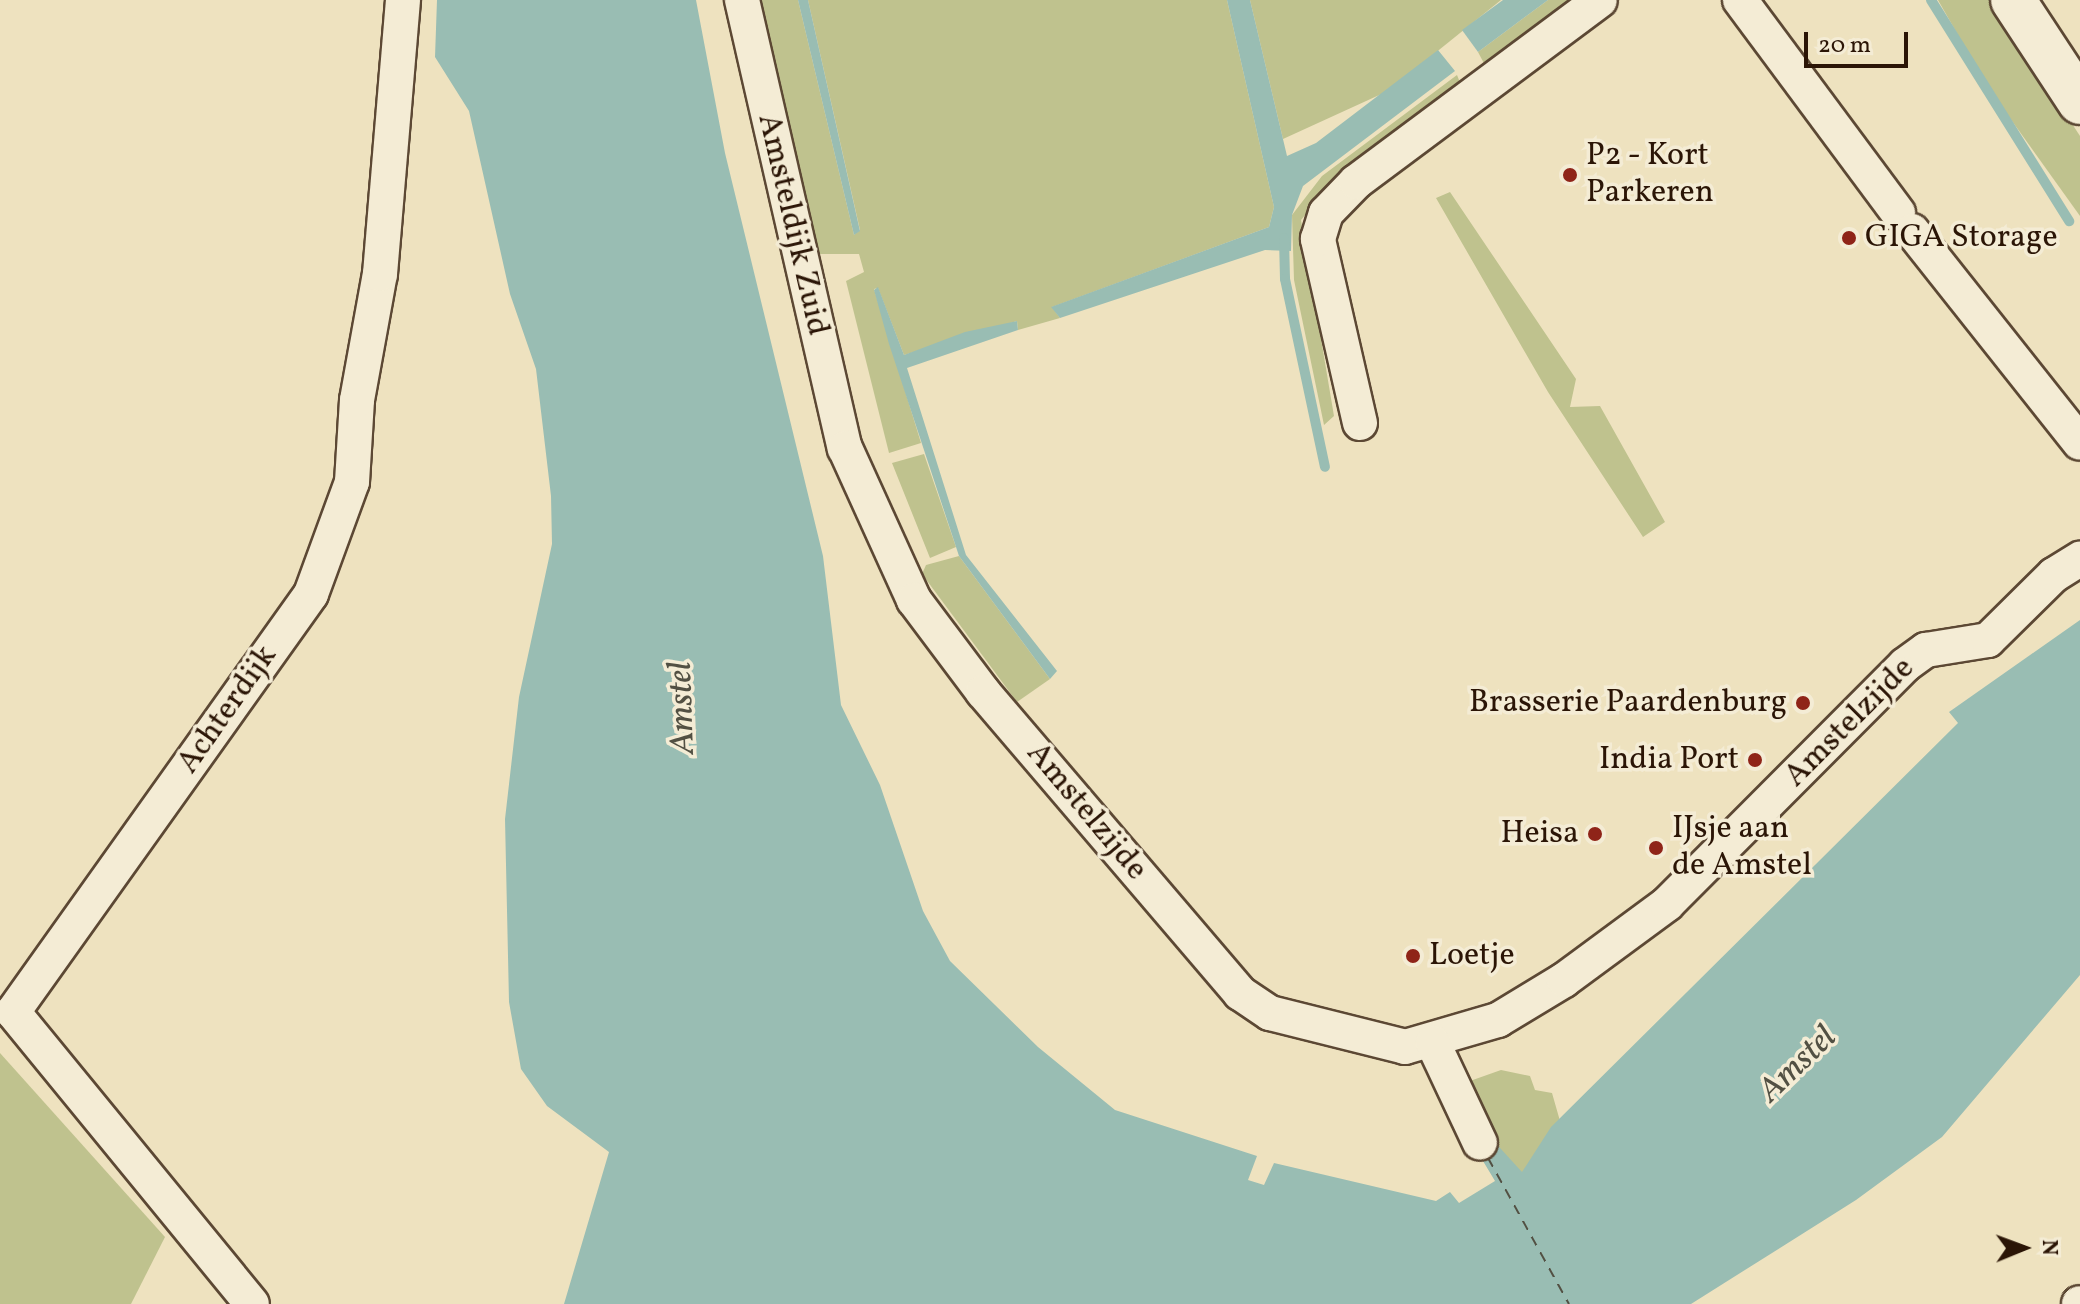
<!DOCTYPE html>
<html>
<head>
<meta charset="utf-8">
<style>
	body { margin:0 }
	#map { position:relative; width:2080px; height:1304px; overflow:hidden; background:#eee2bf; font-family:Vollkorn,serif }
	div>[style] { position:absolute }
	.green>* { inset:0; background:#bfc28e }
	.water>* { inset:0; background:#99bdb3 }
	.stream>* { height:10px; margin:-5px; padding:0 5px; transform-origin:5px; border-radius:5px; background:#99bdb3 }
	.ferry>* { height:2px; margin-top:-1px; transform-origin:0; background:repeating-linear-gradient(90deg,#525043 0 10px,transparent 0 18px) }
	.roads { filter:drop-shadow(2px 0 #5c4834) drop-shadow(-2px 0 #5c4834) drop-shadow(0 2px #5c4834) drop-shadow(0 -2px #5c4834) }
	.minor>* { height:34px; margin:-17px; padding:0 17px; transform-origin:17px; border-radius:17px; background:#f4ecd5 }
	.secondary>* { height:44px; margin:-22px; padding:0 22px; transform-origin:22px; border-radius:22px; background:#f4ecd5 }
	.dots>* { width:22px; height:22px; translate:-50% -50%; box-sizing:border-box; border:4px solid #f4ecd5; border-radius:50% }
	span { translate:-50% -50%; white-space:nowrap; text-align:center; line-height:1.15; -webkit-text-stroke:7px #f4ecd5; paint-order:stroke }
	.poi-label { font-size:32px; color:#2b1506 }
	.left { translate:0 -50%; text-align:left }
	.right { translate:-100% -50%; text-align:right }
	.street-label { font-size:32px; color:#2b1506 }
	.water-label { font-size:34px; color:#525043; font-style:italic }
	.north { position:absolute; left:1984px; top:1208px; width:80px; height:80px; -webkit-text-stroke:6px #f4ecd5; paint-order:stroke; rotate:89deg; font-size:22px; font-weight:700; line-height:32px; text-align:center; color:#2b1506 }
	.north::after { content:''; display:block; margin:auto; width:28px; height:36px; background:#2b1506; clip-path:polygon(50% 0,100% 100%,50% 72%,0 100%) }
	.scale { position:absolute; left:1804px; top:32px; width:104px; height:36px; box-sizing:border-box; border:4px solid #2b1506; border-top:0; padding-left:10px; font-size:24px; line-height:28px; white-space:nowrap; color:#2b1506; -webkit-text-stroke:6px #f4ecd5; paint-order:stroke }
</style>
</head>
<body>
<div id="map">
	<div class="green">
		<i style="clip-path:polygon(758px 0,798px 0,854px 235px,860px 230px,808px 0,1227px 0,1274px 207px,1269px 227px,1052px 307px,1060px 318px,1018px 330px,1017px 321px,904px 355px,878px 288px,874px 289px,921px 443px,889px 453px,846px 281px,864px 272px,859px 254px,813px 254px)"></i>
		<i style="clip-path:polygon(1250px 0,1501px 0,1388px 91px,1283px 139px)"></i>
		<i style="clip-path:polygon(1548px 0,1573px 0,1487px 69px,1478px 52px)"></i>
		<i style="clip-path:polygon(1938px 0,1991px 0,2080px 136px,2080px 216px,1987px 86px)"></i>
		<i style="clip-path:polygon(1457px 75px,1461px 85px,1333px 181px,1301px 220px,1334px 416px,1324px 425px,1294px 280px,1292px 215px,1322px 176px)"></i>
		<i style="clip-path:polygon(1450px 192px,1576px 379px,1570px 407px,1600px 406px,1665px 522px,1643px 537px,1548px 392px,1436px 198px)"></i>
		<i style="clip-path:polygon(924px 454px,956px 547px,930px 558px,892px 463px)"></i>
		<i style="clip-path:polygon(959px 556px,1050px 679px,1017px 702px,922px 574px,926px 565px)"></i>
		<i style="clip-path:polygon(0 1053px,165px 1237px,131px 1304px,0 1304px)"></i>
		<i style="clip-path:polygon(1501px 1070px,1530px 1076px,1535px 1090px,1552px 1093px,1560px 1121px,1522px 1173px,1503px 1156px,1470px 1081px)"></i>
	</div>
	<div class="water">
		<i style="clip-path:polygon(437px 0,696px 0,725px 153px,823px 556px,841px 705px,880px 785px,923px 911px,950px 961px,1038px 1047px,1115px 1110px,1257px 1156px,1248px 1180px,1264px 1185px,1274px 1163px,1436px 1201px,1450px 1192px,1459px 1203px,1495px 1181px,1474px 1146px,1490px 1137px,1522px 1172px,1551px 1127px,1958px 723px,1949px 712px,2080px 620px,2080px 975px,1942px 1137px,1856px 1200px,1691px 1304px,564px 1304px,609px 1152px,547px 1106px,521px 1069px,509px 1002px,505px 819px,519px 697px,552px 544px,551px 496px,536px 369px,510px 294px,469px 111px,435px 57px)"></i>
		<i style="clip-path:polygon(798px 0,808px 0,860px 231px,854px 235px)"></i>
		<i style="clip-path:polygon(1227px 0,1250px 0,1287px 156px,1316px 143px,1438px 50px,1455px 71px,1303px 186px,1292px 215px,1291px 251px,1265px 250px,1060px 318px,1051px 307px,1269px 227px,1274px 207px)"></i>
		<i style="clip-path:polygon(1503px 0,1548px 0,1478px 52px,1462px 30px)"></i>
		<i style="clip-path:polygon(878px 287px,904px 355px,965px 332px,1017px 321px,1018px 330px,907px 368px,966px 555px,1057px 671px,1050px 679px,959px 556px,889px 344px,874px 290px)"></i>
	</div>
	<div class="stream">
		<i style="left:1931px;top:0;width:261px;rotate:58deg"></i>
		<i style="left:1284px;top:238px;width:41px;rotate:88.6deg"></i>
		<i style="left:1285px;top:279px;width:192px;rotate:78deg"></i>
	</div>
	<div class="ferry">
		<i style="left:1488px;top:1158px;width:167px;rotate:61deg"></i>
	</div>
	<div class="roads">
		<div class="minor">
			<i style="left:742px;top:0;width:460px;rotate:77.1deg"></i>
			<i style="left:845px;top:448px;width:167px;rotate:65.6deg"></i>
			<i style="left:914px;top:600px;width:115px;rotate:53.1deg"></i>
			<i style="left:983px;top:692px;width:396px;rotate:49.5deg"></i>
			<i style="left:1240px;top:993px;width:36px;rotate:34deg"></i>
			<i style="left:1270px;top:1013px;width:139px;rotate:14.1deg"></i>
			<i style="left:1405px;top:1047px;width:97px;rotate:-16.2deg"></i>
			<i style="left:1498px;top:1020px;width:77px;rotate:-31.2deg"></i>
			<i style="left:1564px;top:980px;width:128px;rotate:-36.4deg"></i>
			<i style="left:1667px;top:904px;width:337px;rotate:-45.1deg"></i>
			<i style="left:1905px;top:665px;width:26px;rotate:-36deg"></i>
			<i style="left:1926px;top:650px;width:63px;rotate:-9.2deg"></i>
			<i style="left:1988px;top:640px;width:93px;rotate:-44.6deg"></i>
			<i style="left:2054px;top:575px;width:31px;rotate:-32deg"></i>
			<i style="left:1740px;top:0;width:265px;rotate:53.4deg"></i>
			<i style="left:1912px;top:231px;width:270px;rotate:51.6deg"></i>
			<i style="left:1360px;top:423px;width:189px;rotate:-102.9deg"></i>
			<i style="left:1318px;top:239px;width:27px;rotate:-73deg"></i>
			<i style="left:1326px;top:213px;width:43px;rotate:-45.9deg"></i>
			<i style="left:1356px;top:182px;width:304px;rotate:-36.7deg"></i>
			<i style="left:13px;top:1012px;width:513px;rotate:-54.51deg"></i>
			<i style="left:311px;top:594px;width:119px;rotate:-69.9deg"></i>
			<i style="left:352px;top:482px;width:82px;rotate:-86.5deg"></i>
			<i style="left:357px;top:400px;width:128px;rotate:-79.7deg"></i>
			<i style="left:380px;top:274px;width:275px;rotate:-85.2deg"></i>
			<i style="left:13px;top:1012px;width:377px;rotate:50.7deg"></i>
			<i style="left:1433px;top:1043px;width:110px;rotate:64.8deg"></i>
			<i style="left:2079px;top:1304px;width:1px;rotate:-45deg"></i>
		</div>
		<div class="secondary">
			<i style="left:2013px;top:0;width:122px;rotate:56.7deg"></i>
		</div>
	</div>
	<div class="dots">
		<i style="left:1570px;top:175px;background:#8f2418"></i>
		<i style="left:1849px;top:238px;background:#8f2418"></i>
		<i style="left:1803px;top:703px;background:#8f2418"></i>
		<i style="left:1755px;top:760px;background:#8f2418"></i>
		<i style="left:1595px;top:834px;background:#8f2418"></i>
		<i style="left:1656px;top:848px;background:#8f2418"></i>
		<i style="left:1413px;top:956px;background:#8f2418"></i>
	</div>
	<div class="poi-label">
		<span class="left" style="left:1586px;top:175px">P2 - Kort<br>Parkeren</span>
		<span class="left" style="left:1865px;top:238px">GIGA Storage</span>
		<span class="right" style="left:1787px;top:703px">Brasserie Paardenburg</span>
		<span class="right" style="left:1739px;top:760px">India Port</span>
		<span class="left" style="left:1672px;top:848px">IJsje aan<br>de Amstel</span>
		<span class="right" style="left:1579px;top:834px">Heisa</span>
		<span class="left" style="left:1429px;top:956px">Loetje</span>
	</div>
	<div class="street-label">
		<span style="left:792px;top:225px;rotate:77deg">Amsteldijk Zuid</span>
		<span style="left:228px;top:710px;rotate:-55deg">Achterdijk</span>
		<span style="left:1850px;top:723px;rotate:-45deg">Amstelzijde</span>
		<span style="left:1086px;top:812px;rotate:50deg">Amstelzijde</span>
	</div>
	<div class="water-label">
		<span style="left:683px;top:708px;rotate:-92deg">Amstel</span>
		<span style="left:1798px;top:1065px;rotate:-44deg">Amstel</span>
	</div>
	<div class="north">N</div>
	<div class="scale">20 m</div>
</div>
</body>
</html>
